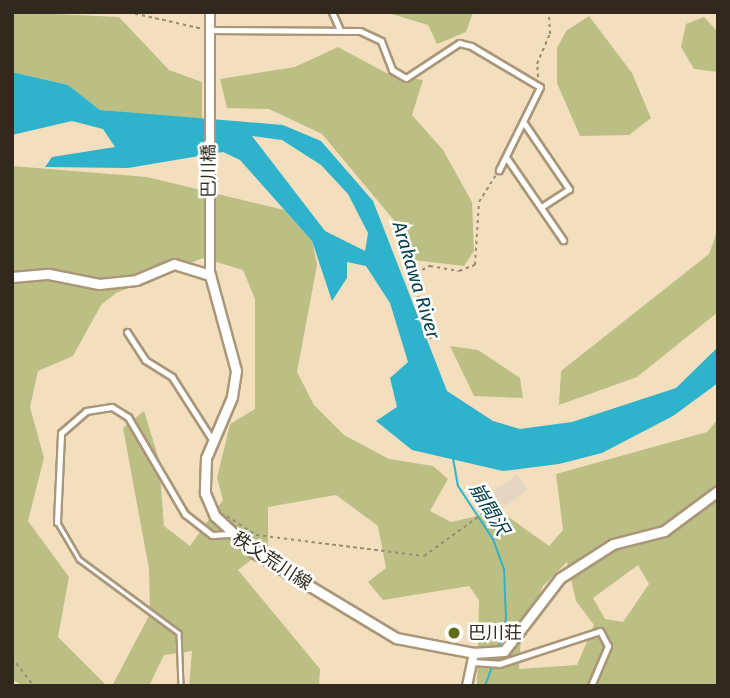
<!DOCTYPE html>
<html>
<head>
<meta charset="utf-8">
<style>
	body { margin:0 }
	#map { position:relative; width:730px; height:698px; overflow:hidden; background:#f3dfbe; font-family:"Fira Sans","Noto Sans JP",sans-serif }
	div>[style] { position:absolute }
	.industrial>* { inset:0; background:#e4d6c3 }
	.green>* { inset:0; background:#bbbf83 }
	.water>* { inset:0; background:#2fb2cc }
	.stream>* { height:2px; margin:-1px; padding:0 1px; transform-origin:1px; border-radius:1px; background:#2fb2cc }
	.path>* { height:2px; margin-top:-1px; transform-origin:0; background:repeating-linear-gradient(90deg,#9a8b74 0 3.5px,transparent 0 7px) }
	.roads { filter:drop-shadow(2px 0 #aa9678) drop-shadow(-2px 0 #aa9678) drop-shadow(0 2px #aa9678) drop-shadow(0 -2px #aa9678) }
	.service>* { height:2.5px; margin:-1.25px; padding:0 1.25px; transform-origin:1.25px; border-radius:1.25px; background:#fff }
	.minor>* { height:5px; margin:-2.5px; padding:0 2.5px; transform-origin:2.5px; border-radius:2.5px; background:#fff }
	.secondary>* { height:8px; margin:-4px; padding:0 4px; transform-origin:4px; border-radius:4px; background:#fff }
	.primary>* { height:9px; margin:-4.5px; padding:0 4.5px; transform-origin:4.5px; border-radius:4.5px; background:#fff }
	.dots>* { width:19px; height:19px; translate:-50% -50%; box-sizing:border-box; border:4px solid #fff; border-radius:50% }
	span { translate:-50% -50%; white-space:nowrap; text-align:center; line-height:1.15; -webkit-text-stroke:5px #fff; paint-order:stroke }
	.street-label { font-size:18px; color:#31291d }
	.poi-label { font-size:18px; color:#31291d }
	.left { translate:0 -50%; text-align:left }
	.water-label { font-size:19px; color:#08424c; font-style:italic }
	.frame { position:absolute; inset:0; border:14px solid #31291d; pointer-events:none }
</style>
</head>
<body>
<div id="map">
	<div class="industrial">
		<i style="clip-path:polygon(517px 475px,528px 490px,507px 505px,496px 503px,478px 512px,473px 504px)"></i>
	</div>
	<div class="green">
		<i style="clip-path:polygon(12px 12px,119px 17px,169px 70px,202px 82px,202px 120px,100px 110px,68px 85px,12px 72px)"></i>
		<i style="clip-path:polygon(385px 12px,473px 12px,466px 32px,437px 44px,428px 25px)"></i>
		<i style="clip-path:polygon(589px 16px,632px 73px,651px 118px,629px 135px,580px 136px,557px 83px,557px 48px,566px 31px)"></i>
		<i style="clip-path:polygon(704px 17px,718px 32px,718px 72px,694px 69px,681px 47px,686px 24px)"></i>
		<i style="clip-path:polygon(338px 47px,390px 75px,423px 80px,412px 115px,443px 150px,472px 202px,474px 251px,464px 266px,413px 260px,398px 225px,322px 134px,269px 109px,227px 108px,220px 79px,295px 67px)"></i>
		<i style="clip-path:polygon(evenodd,12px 166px,147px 177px,284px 210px,312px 241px,317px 265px,297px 372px,314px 405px,344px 435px,389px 459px,433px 466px,448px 479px,430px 511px,451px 522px,500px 511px,549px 546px,563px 530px,556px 474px,707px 432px,718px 419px,718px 686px,477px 686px,479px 600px,469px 586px,383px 600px,368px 582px,386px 568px,378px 526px,336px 495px,268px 507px,268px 547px,238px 570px,320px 669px,319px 686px,189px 686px,192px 651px,164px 655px,149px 686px,112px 686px,150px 614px,149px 569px,123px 428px,144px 411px,159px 460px,164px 526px,190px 546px,223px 500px,217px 478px,230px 424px,255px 409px,255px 299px,243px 270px,203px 258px,116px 293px,101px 305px,73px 356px,38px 371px,30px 407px,44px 458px,28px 521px,69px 577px,58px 637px,107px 686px,25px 686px,12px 680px,12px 166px,567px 562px,576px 601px,594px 625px,577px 665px,519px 669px,521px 638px,543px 586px,567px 562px,12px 166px,638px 565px,649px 584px,623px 622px,605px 619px,593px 598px,638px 565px)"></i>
		<i style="clip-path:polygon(718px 229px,718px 312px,637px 377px,559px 405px,561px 371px,709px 254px)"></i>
		<i style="clip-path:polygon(450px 346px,478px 350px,520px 378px,523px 398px,474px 396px)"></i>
	</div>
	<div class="water">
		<i style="clip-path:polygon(evenodd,12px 72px,68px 85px,100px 110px,283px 125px,321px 141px,373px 201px,447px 391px,493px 421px,520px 429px,572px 422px,676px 388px,718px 347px,718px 383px,673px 416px,602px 453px,559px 464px,503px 471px,412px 450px,376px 421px,397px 407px,390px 378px,408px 362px,390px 303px,366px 266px,347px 262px,347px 278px,332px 301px,312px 241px,240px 160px,223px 152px,128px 168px,45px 167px,52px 157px,115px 147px,103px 129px,72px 121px,12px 135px,12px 72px,252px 136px,282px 140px,321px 165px,348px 194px,368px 233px,365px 251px,325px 231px,252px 136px)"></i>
	</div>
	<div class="stream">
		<i style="left:453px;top:458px;width:28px;rotate:80deg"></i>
		<i style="left:458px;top:486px;width:64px;rotate:56.6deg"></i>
		<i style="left:493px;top:539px;width:32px;rotate:70deg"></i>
		<i style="left:504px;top:569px;width:50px;rotate:87.7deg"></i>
		<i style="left:506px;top:619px;width:30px;rotate:105deg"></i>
		<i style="left:485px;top:686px;width:20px;rotate:-70deg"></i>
	</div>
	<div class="path">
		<i style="left:128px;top:12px;width:77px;rotate:12.8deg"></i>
		<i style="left:538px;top:77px;width:13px;rotate:-94deg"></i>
		<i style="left:537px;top:64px;width:33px;rotate:-67deg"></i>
		<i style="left:550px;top:34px;width:22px;rotate:-93deg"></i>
		<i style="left:431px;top:339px;width:28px;rotate:-113deg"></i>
		<i style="left:420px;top:313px;width:40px;rotate:-95.7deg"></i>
		<i style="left:416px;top:273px;width:16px;rotate:-27deg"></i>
		<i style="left:430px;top:266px;width:29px;rotate:10deg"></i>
		<i style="left:459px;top:271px;width:17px;rotate:-21deg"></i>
		<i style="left:475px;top:265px;width:63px;rotate:-86.4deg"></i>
		<i style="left:479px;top:202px;width:31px;rotate:-58deg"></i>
		<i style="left:227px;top:516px;width:35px;rotate:33deg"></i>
		<i style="left:256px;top:535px;width:169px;rotate:7.1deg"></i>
		<i style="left:424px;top:556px;width:89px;rotate:-35.8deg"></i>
		<i style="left:12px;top:658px;width:36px;rotate:52deg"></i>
	</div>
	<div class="roads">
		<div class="service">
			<i style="left:58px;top:523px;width:42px;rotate:59.7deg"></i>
			<i style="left:79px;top:559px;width:124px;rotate:36.5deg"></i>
			<i style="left:179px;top:633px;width:53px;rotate:87.8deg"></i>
		</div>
		<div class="minor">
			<i style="left:332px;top:12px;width:17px;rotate:66deg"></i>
			<i style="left:211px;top:30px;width:149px;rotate:0.4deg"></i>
			<i style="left:360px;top:31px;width:23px;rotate:25deg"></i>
			<i style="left:381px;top:41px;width:31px;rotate:69deg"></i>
			<i style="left:392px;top:70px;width:16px;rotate:30deg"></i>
			<i style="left:406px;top:78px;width:64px;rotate:-33.4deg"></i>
			<i style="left:459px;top:43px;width:12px;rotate:14deg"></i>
			<i style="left:471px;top:46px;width:80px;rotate:30.7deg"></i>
			<i style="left:540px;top:87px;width:93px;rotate:116.3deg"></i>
			<i style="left:524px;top:123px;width:80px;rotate:55.7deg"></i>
			<i style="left:569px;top:189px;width:33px;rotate:147deg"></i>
			<i style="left:506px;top:157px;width:101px;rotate:55.5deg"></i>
			<i style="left:127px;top:332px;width:33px;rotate:57deg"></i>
			<i style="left:145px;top:360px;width:32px;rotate:32deg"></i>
			<i style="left:172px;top:377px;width:76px;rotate:57.4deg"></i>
			<i style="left:57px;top:522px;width:89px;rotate:-87.4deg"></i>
			<i style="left:61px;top:433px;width:33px;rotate:-41deg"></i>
			<i style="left:86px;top:411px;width:26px;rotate:-9deg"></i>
			<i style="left:112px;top:407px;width:19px;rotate:32deg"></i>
			<i style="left:128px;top:417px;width:113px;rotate:59.6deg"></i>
			<i style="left:185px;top:514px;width:34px;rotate:38deg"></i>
			<i style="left:212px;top:535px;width:17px;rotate:-3deg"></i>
			<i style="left:473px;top:662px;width:26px;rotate:4deg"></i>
			<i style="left:499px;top:664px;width:106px;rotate:-18.1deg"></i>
			<i style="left:600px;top:631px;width:17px;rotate:62deg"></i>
			<i style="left:608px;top:646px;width:43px;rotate:113deg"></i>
		</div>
		<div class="secondary">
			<i style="left:210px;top:275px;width:263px;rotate:-90deg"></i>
			<i style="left:467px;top:686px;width:34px;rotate:-78deg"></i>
		</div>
		<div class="primary">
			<i style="left:12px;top:277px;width:37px;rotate:-5deg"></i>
			<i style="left:49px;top:274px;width:51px;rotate:11.3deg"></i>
			<i style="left:99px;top:284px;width:37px;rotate:-6deg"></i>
			<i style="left:136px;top:280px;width:41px;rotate:-22.8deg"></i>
			<i style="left:174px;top:264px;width:38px;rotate:17deg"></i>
			<i style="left:210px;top:275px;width:99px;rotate:74.8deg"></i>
			<i style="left:236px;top:371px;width:26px;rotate:99deg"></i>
			<i style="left:232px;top:397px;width:66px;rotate:113.1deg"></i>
			<i style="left:206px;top:458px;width:35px;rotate:92deg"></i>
			<i style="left:205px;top:493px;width:25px;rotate:67deg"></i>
			<i style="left:215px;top:516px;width:54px;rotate:42.8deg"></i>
			<i style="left:255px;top:553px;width:165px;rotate:31.1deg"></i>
			<i style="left:396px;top:638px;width:79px;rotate:10.9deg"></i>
			<i style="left:474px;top:653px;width:30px;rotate:-4deg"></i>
			<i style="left:504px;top:651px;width:92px;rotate:-52.5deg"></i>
			<i style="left:560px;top:578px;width:63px;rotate:-32.7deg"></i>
			<i style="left:613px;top:544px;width:53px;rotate:-14.3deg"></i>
			<i style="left:664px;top:531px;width:67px;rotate:-36.5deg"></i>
		</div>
	</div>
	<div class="dots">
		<i style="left:454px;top:633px;background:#5f6c16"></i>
	</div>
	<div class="street-label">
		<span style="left:209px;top:171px;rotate:-90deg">巴川橋</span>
		<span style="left:272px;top:561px;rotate:33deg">秩父荒川線</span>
	</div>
	<div class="poi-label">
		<span class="left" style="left:468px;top:633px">巴川荘</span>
	</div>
	<div class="water-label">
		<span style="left:416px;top:280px;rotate:73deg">Arakawa River</span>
		<span style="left:489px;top:509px;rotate:59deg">崩間沢</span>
	</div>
	<div class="frame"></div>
</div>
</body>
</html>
